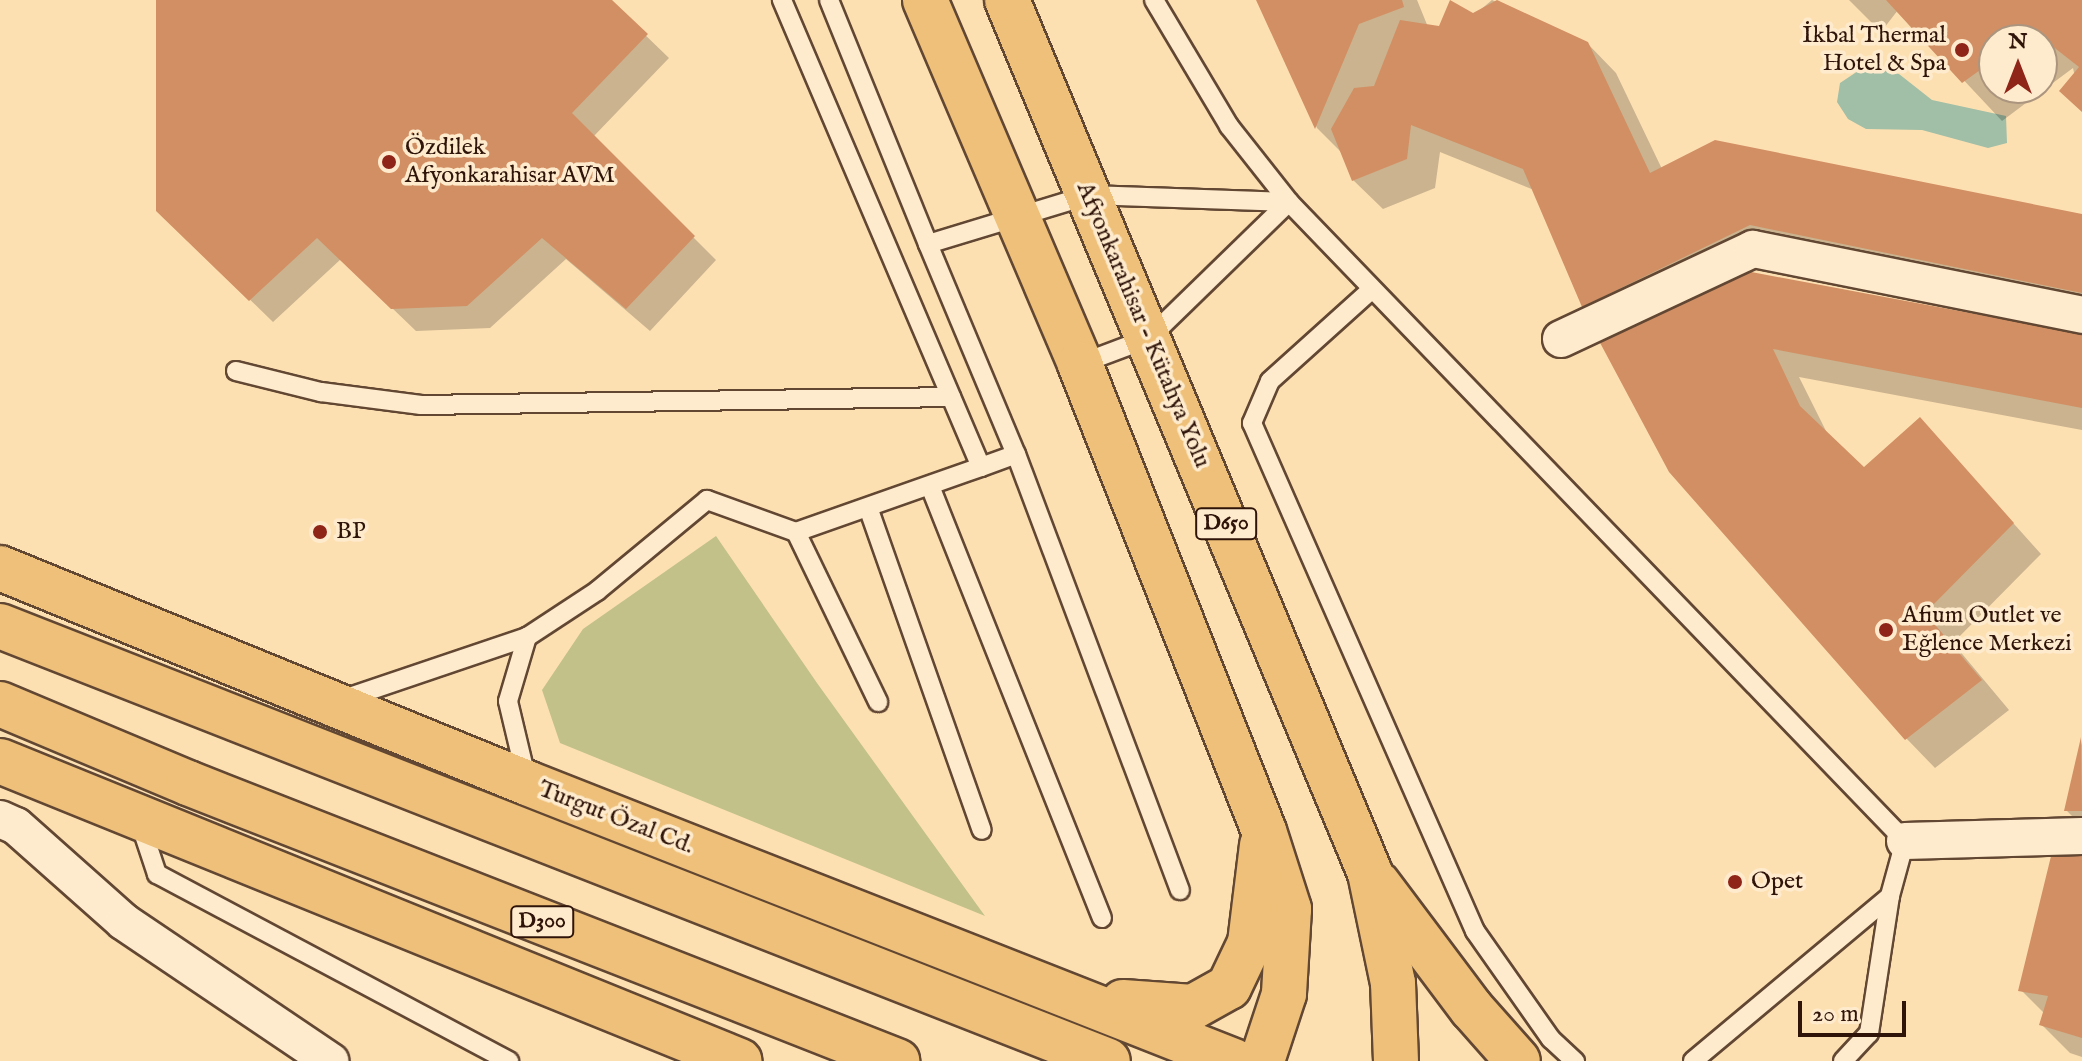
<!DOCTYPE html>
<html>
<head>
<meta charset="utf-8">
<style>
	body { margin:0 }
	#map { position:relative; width:2082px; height:1061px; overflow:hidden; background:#fde0b2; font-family:"IM FELL English",serif }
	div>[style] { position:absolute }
	.green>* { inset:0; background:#c2c18a }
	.water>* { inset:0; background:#a1bea6 }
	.shadow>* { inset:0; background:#0003 }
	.building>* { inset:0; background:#d28f64 }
	.roads { filter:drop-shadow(2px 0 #624733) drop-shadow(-2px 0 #624733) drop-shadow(0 2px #624733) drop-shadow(0 -2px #624733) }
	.lane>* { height:18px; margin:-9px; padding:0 9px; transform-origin:9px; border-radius:9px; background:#feebcd }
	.street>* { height:36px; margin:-18px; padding:0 18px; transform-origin:18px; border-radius:18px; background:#feebcd }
	.highway>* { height:44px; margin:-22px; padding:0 22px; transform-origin:22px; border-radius:22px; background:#eec079 }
	.dots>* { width:22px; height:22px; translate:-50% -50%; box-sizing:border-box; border:4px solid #feebcd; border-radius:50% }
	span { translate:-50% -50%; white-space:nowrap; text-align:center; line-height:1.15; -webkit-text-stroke:7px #feebcd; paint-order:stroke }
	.shield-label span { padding:2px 6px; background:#feebcd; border:2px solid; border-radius:6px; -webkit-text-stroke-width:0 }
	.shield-label { font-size:22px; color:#2f1409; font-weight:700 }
	.poi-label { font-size:24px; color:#2f1409 }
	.right { translate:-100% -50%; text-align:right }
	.left { translate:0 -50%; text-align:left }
	.street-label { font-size:24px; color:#2f1409 }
	.north { position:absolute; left:1978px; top:24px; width:80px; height:80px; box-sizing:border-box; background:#feebcd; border:2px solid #ab957f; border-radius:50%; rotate:0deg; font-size:22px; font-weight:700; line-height:32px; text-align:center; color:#2f1409 }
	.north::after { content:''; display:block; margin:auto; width:28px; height:36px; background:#8f2418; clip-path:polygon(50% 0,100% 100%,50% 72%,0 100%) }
	.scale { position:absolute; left:1798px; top:1001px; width:108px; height:36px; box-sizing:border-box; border:4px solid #2f1409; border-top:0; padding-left:10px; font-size:24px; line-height:28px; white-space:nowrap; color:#2f1409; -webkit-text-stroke:6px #feebcd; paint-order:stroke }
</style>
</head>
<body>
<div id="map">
	<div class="green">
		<i style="clip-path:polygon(716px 536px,817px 683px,985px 916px,560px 743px,542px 690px,583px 629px)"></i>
	</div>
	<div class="water">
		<i style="clip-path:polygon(1878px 69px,1899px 74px,1932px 100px,2006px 116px,2007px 143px,1988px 148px,1922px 130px,1866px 129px,1848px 119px,1837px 102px,1840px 83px,1858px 71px)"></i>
	</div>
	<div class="shadow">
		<i style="clip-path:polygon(158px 0,609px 0,669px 58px,593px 137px,716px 260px,650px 331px,566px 259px,490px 328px,416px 331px,341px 259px,273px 322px,158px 210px)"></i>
		<i style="clip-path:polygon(1258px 0,1417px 0,1428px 27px,1441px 28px,1473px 16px,1492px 0,1587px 43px,1616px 73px,1662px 169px,2082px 216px,2082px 316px,1780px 253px,1740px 272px,2082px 336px,2082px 430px,1799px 377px,1828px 435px,1864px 470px,1920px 419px,2041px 554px,1953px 643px,2009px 710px,1935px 768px,1906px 738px,1612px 335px,1583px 306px,1534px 190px,1440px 152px,1435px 188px,1383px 209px,1353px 180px,1343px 154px,1317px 128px)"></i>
		<i style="clip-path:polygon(evenodd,1849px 0,2082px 0,2082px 111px,2073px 68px,2002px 121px,1898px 10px,1881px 32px,1849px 0,1994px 40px,2042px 40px,2042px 88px,1994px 88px,1994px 40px)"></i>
		<i style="clip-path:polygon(2082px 741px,2082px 826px,2066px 810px)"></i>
		<i style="clip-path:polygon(2082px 849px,2082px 1057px,2070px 1053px,2041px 1024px,2045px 1014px,2021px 990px)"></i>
	</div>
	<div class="building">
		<i style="clip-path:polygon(156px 0,612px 0,648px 34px,572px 113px,695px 236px,626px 309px,542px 238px,467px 306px,391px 309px,317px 238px,249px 301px,156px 211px)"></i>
		<i style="clip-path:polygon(1256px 0,1402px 0,1404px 7px,1359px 24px,1315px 129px)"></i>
		<i style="clip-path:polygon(1450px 0,1473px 13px,1497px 0,1588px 42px,1650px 173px,1715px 140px,2082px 214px,2082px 293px,1750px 225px,1582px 307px,1523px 169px,1411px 125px,1407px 159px,1352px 181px,1331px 129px,1354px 88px,1374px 86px,1400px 20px,1439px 26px)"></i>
		<i style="clip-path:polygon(1886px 0,2082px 0,2082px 112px,2059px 91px,2079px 67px,2033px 31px,2021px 40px,1994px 40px,1994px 60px,1962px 83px)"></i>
		<i style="clip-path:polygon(1746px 271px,2082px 334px,2082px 408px,1773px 349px,1800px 406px,1864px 467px,1920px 417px,2014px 523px,1925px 613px,1982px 680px,1905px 740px,1669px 472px,1598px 339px)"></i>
		<i style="clip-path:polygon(2081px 737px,2082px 811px,2064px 811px)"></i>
		<i style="clip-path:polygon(2082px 847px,2082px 1038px,2039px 1025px,2048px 996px,2018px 991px,2053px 848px)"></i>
	</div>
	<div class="roads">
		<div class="lane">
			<i style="left:829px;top:0;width:263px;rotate:67.9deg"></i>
			<i style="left:928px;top:244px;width:168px;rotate:-16.9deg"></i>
			<i style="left:1089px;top:195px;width:200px;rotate:2deg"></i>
			<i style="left:1154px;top:0;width:147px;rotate:59.2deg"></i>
			<i style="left:1229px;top:126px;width:97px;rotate:51.7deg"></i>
			<i style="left:1289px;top:202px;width:888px;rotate:46.05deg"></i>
			<i style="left:1905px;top:841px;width:57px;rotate:105.3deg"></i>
			<i style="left:928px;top:244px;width:228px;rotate:67.3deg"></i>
			<i style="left:1016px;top:454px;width:466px;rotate:69.4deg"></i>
			<i style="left:1371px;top:290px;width:136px;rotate:138deg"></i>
			<i style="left:1270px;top:381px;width:46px;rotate:113.2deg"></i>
			<i style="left:1252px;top:423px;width:555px;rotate:66.3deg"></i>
			<i style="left:1475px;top:931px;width:132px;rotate:54.9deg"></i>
			<i style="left:1551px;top:1039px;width:33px;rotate:43deg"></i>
			<i style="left:1080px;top:364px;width:74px;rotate:-20.6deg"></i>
			<i style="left:1149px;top:338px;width:195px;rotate:-44.2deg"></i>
			<i style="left:236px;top:371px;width:88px;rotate:13.9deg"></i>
			<i style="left:321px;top:392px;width:101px;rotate:7.4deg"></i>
			<i style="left:421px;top:405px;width:530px;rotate:-0.86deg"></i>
			<i style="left:981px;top:467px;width:37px;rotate:-20deg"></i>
			<i style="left:930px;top:486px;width:465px;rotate:68.3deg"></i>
			<i style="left:869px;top:510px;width:339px;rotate:70.6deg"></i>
			<i style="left:796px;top:532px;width:189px;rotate:64.2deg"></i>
			<i style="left:341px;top:700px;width:196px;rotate:-18.7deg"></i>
			<i style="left:527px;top:637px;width:84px;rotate:-33.3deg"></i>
			<i style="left:597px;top:591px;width:143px;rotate:-39.6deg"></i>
			<i style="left:707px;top:500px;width:95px;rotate:19.8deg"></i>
			<i style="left:796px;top:532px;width:196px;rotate:-19.4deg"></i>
			<i style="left:981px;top:467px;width:508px;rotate:-113.08deg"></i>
			<i style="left:527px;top:781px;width:82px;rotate:-103.4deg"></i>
			<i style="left:508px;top:701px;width:67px;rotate:-73.5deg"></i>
			<i style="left:140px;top:823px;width:54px;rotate:71.6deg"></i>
			<i style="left:157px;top:874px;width:399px;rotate:28deg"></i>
			<i style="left:1693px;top:1061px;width:257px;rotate:-39.9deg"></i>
			<i style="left:1890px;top:896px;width:139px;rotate:98.7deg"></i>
			<i style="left:1869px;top:1033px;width:38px;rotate:133deg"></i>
		</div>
		<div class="street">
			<i style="left:1561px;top:339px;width:212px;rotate:-25.1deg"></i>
			<i style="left:1753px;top:249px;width:336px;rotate:11.3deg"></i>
			<i style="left:0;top:819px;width:17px;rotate:24deg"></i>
			<i style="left:16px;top:826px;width:144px;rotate:41.6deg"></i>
			<i style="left:124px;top:922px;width:249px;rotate:34deg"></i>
			<i style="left:1905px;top:841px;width:177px;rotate:-1.6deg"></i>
		</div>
		<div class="highway">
			<i style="left:925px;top:0;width:396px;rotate:66.9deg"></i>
			<i style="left:1080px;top:364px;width:502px;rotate:68.5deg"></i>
			<i style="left:1264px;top:831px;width:82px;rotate:72.2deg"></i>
			<i style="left:1289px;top:909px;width:85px;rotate:93.4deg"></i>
			<i style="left:1284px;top:994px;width:71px;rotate:108.2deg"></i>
			<i style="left:1007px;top:0;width:945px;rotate:67.42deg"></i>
			<i style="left:1370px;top:873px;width:112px;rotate:78.2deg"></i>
			<i style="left:1393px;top:983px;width:78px;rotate:87.8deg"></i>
			<i style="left:0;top:568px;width:569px;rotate:22.19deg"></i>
			<i style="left:527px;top:783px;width:760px;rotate:21.47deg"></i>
			<i style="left:0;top:626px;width:1190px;rotate:21.43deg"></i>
			<i style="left:0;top:704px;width:204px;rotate:22.8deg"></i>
			<i style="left:188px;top:783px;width:762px;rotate:21.41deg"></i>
			<i style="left:0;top:761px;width:798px;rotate:22.07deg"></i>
			<i style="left:1378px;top:884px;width:156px;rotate:53.1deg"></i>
			<i style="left:1472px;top:1009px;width:69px;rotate:48.5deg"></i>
			<i style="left:1123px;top:1002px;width:70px;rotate:4.1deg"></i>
			<i style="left:1193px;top:1007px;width:41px;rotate:-29.1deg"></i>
			<i style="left:1229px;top:987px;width:49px;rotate:-64.5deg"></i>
			<i style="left:1250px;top:943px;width:99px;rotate:-83deg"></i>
		</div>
	</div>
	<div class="dots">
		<i style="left:1962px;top:50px;background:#8f2418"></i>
		<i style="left:389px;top:162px;background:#8f2418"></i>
		<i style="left:320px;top:532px;background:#8f2418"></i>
		<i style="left:1886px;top:630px;background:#8f2418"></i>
		<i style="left:1735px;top:882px;background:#8f2418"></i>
	</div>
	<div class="shield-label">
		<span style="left:1226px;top:524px">D650</span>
		<span style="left:542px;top:922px">D300</span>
	</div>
	<div class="poi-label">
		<span class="right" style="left:1946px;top:50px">İkbal Thermal<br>Hotel &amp; Spa</span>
		<span class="left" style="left:405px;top:162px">Özdilek<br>Afyonkarahisar AVM</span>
		<span class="left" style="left:336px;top:532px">BP</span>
		<span class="left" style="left:1902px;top:630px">Afium Outlet ve<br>Eğlence Merkezi</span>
		<span class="left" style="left:1751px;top:882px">Opet</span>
	</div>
	<div class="street-label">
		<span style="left:1143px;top:325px;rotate:67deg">Afyonkarahisar - Kütahya Yolu</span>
		<span style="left:616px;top:818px;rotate:21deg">Turgut Özal Cd.</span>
	</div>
	<div class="north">N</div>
	<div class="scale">20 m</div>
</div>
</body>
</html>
